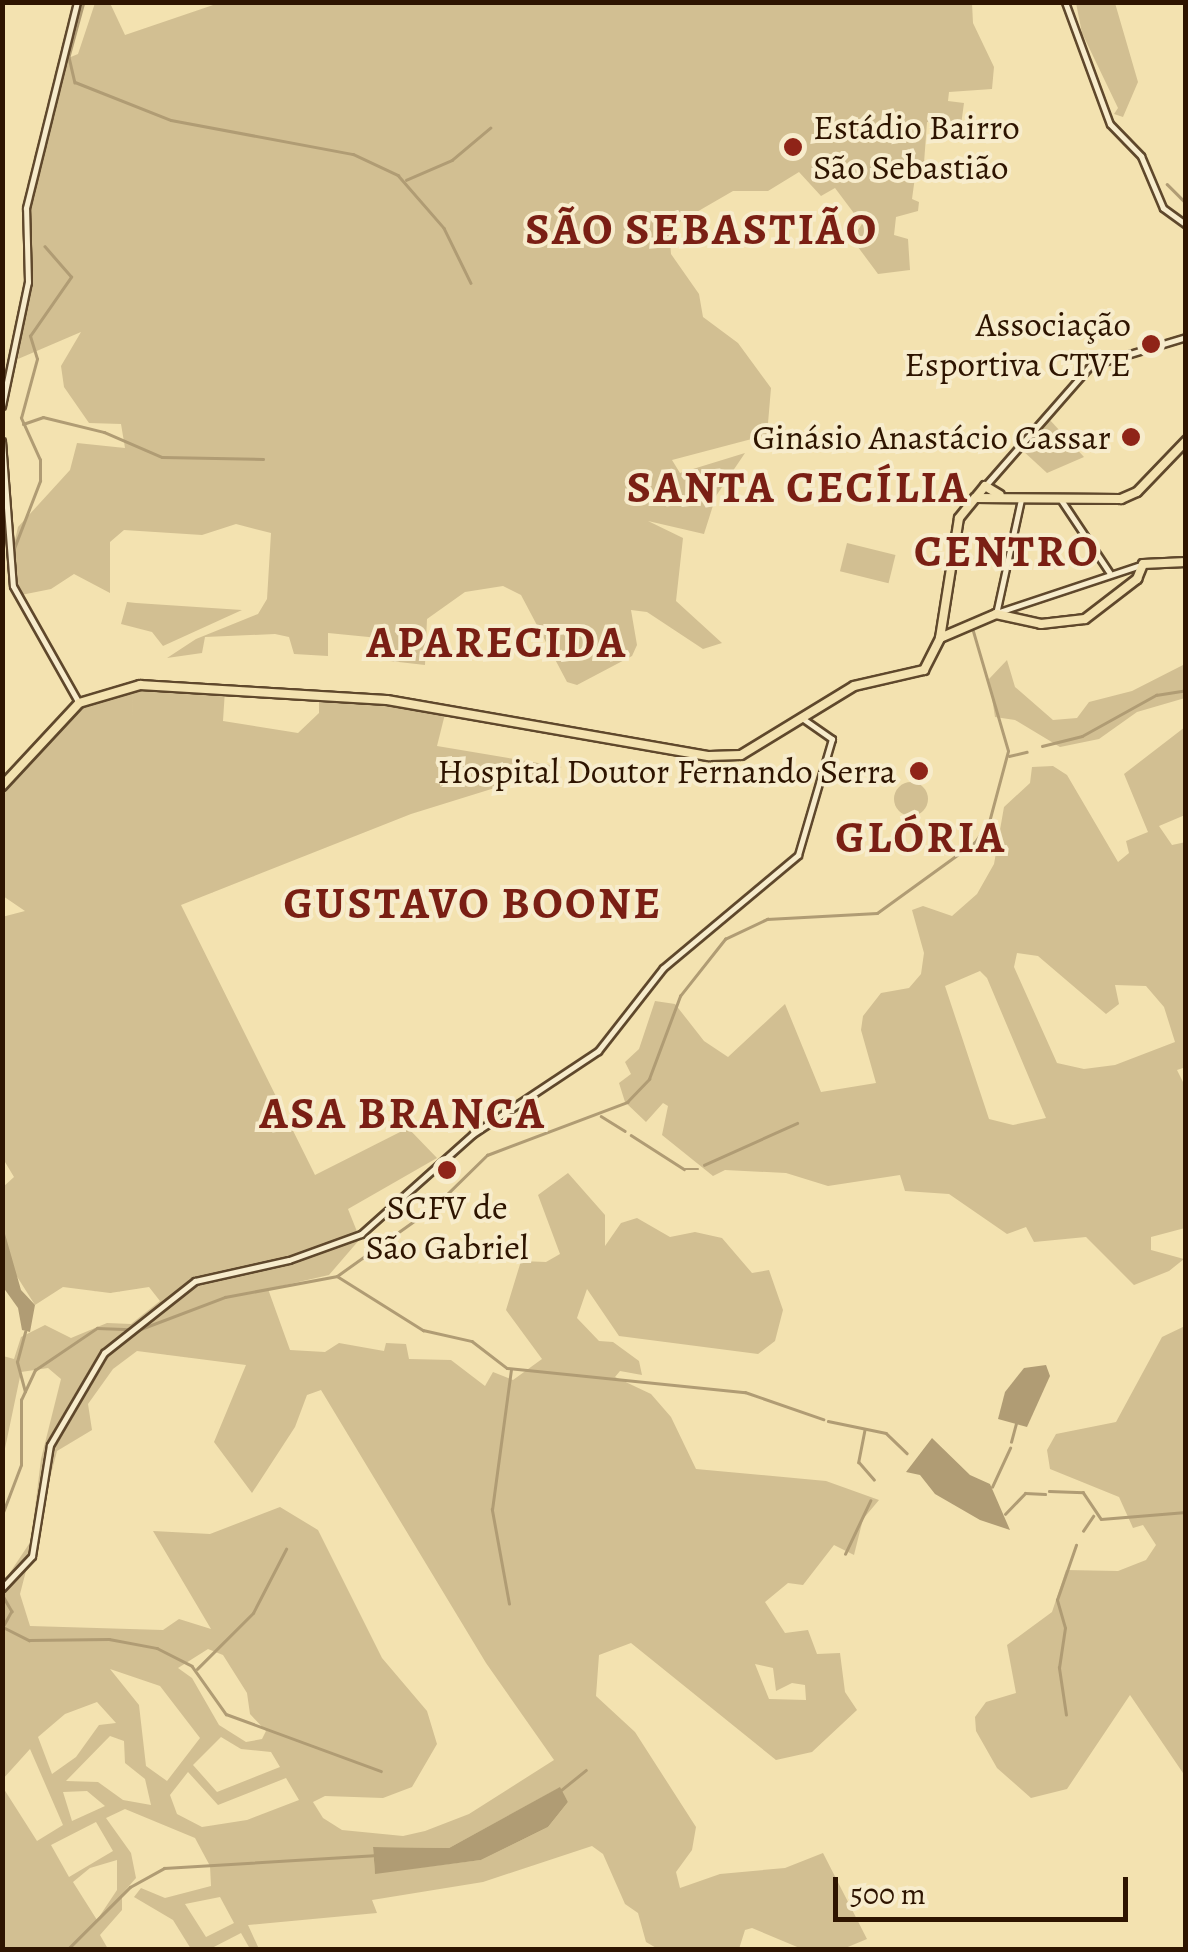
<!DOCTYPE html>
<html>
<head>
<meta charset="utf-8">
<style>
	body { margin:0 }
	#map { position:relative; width:1188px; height:1952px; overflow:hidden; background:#f3e2b0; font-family:Alegreya,serif }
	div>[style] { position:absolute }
	.green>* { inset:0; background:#d2bf92; transform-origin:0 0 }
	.round { border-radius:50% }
	.water>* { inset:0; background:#b09c74 }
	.stream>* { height:2.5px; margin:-1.25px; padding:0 1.25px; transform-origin:1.25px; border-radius:1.25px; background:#b09c74 }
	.roads { filter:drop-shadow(2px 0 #5f482c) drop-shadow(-2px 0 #5f482c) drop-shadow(0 2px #5f482c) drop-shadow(0 -2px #5f482c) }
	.tertiary>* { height:5px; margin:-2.5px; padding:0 2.5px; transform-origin:2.5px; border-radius:2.5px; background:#f7eccc }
	.primary>* { height:8px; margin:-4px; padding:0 4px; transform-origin:4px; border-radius:4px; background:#f3e2b0 }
	.dots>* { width:28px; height:28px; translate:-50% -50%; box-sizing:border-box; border:5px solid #f7eccc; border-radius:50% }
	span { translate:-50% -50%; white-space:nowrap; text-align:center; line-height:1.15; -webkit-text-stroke:8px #f7eccc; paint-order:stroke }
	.poi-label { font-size:35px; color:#2e1400 }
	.left { translate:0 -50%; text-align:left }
	.right { translate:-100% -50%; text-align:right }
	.district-label { font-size:45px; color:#7a1f14; font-weight:700; letter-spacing:2.5px }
	.frame { position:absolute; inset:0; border:5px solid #2e1400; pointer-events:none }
	.scale { position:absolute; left:833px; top:1877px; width:295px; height:45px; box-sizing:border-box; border:5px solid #2e1400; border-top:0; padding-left:12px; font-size:30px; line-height:35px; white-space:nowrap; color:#2e1400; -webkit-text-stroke:8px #f7eccc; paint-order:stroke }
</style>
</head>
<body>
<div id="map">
	<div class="green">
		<i style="clip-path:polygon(222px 2px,972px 3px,973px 23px,994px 67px,992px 89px,949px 92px,948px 101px,964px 103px,961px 125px,927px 122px,923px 177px,915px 177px,912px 199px,919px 202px,918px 211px,896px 217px,894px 235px,908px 239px,910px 270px,878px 274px,852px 239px,862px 224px,835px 188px,821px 196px,799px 172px,768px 191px,733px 191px,669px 228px,671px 254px,699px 294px,703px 317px,738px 343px,771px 388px,767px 435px,672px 460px,680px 473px,745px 453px,716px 496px,704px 534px,648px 521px,683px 538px,676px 601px,722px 643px,703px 649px,647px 612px,631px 610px,637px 645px,632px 656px,577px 685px,567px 682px,521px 595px,503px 586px,465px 592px,427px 619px,425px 665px,390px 661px,389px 639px,328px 633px,328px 656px,294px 654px,289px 637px,275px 634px,205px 637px,202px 653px,167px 658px,196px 639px,258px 614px,267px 599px,271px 533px,236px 524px,202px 535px,124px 530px,110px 542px,110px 593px,74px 574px,51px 589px,21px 595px,11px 557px,18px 527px,70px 470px,77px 443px,125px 448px,121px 424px,89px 423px,64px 387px,61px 366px,81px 332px,18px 359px,29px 288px,31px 195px,61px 61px,78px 54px,95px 3px,110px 3px,125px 35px)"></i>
		<i style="clip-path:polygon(1076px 3px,1115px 3px,1138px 82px,1123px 117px,1114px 114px,1118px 108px,1082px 33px)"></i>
		<i style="clip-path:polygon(1049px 419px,1084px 457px,1047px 473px,1022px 450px)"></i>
		<i style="left:847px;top:543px;width:50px;height:29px;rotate:14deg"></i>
		<i style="clip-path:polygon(127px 602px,136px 603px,242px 610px,163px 646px,152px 632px,121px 624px)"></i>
		<i style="clip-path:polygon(1007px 660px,1015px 687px,1053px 720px,1077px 718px,1089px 702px,1132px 691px,1185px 664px,1185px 698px,1137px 712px,1099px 739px,1060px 747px,1015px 720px,995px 717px,989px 679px)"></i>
		<i style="clip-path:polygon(evenodd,133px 687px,225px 690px,223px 721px,298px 733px,319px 713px,319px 697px,408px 705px,445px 714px,437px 746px,562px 767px,411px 814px,181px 905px,315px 1175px,408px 1128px,437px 1158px,348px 1209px,360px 1239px,329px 1275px,268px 1289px,290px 1350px,325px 1352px,339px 1343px,384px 1351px,386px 1343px,406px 1344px,409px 1359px,451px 1360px,485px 1386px,493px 1372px,513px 1380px,542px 1359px,506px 1310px,521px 1261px,546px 1262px,560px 1254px,538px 1195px,568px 1173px,605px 1215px,605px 1246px,621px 1223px,637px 1218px,670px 1237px,695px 1232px,722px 1238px,752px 1273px,769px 1270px,783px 1310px,775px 1341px,758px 1354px,619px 1336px,587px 1289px,577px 1318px,599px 1341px,613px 1342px,639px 1361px,642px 1375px,620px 1371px,615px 1377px,651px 1394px,671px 1417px,696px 1469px,826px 1481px,879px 1500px,863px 1519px,854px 1555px,834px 1545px,803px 1585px,788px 1583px,765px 1602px,785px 1633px,808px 1630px,817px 1654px,840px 1653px,845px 1692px,857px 1710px,812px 1752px,776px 1760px,631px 1643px,599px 1655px,596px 1696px,635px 1732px,696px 1827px,692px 1850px,676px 1872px,680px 1888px,720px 1874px,785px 1868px,823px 1853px,867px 1939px,843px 1949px,802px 1949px,752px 1928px,745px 1930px,739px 1949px,658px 1949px,646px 1942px,638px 1913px,625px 1904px,603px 1854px,592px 1846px,483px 1882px,372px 1900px,377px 1913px,248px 1925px,259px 1949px,250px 1949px,241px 1933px,210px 1949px,191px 1949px,173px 1920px,134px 1897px,141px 1888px,165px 1898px,211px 1886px,210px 1866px,195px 1838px,125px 1809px,106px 1818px,131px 1853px,136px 1878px,122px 1894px,122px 1910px,100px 1935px,108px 1949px,3px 1949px,2px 1786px,37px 1841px,63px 1825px,30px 1749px,2px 1780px,3px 1583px,31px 1541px,41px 1459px,61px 1379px,48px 1368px,21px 1372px,3px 1458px,3px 1356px,14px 1359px,21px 1337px,45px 1325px,71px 1338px,107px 1323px,131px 1324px,160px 1301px,149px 1287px,110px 1293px,63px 1287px,35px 1305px,16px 1275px,2px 1227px,3px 1187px,14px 1177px,2px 1157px,2px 917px,25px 911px,3px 896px,3px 789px,82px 703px,133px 687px,137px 1351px,246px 1365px,214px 1442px,252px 1493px,295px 1427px,307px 1395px,321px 1390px,486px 1663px,554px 1760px,469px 1814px,425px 1831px,403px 1836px,342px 1830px,323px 1818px,313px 1802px,325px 1796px,383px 1798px,412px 1787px,437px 1744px,427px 1711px,382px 1658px,318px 1530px,280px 1507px,210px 1534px,153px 1531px,211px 1629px,179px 1619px,163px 1630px,30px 1626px,20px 1594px,57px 1451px,92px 1430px,88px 1404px,113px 1369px,137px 1351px,133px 687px,208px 1649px,223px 1655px,247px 1693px,250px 1714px,266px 1731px,262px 1739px,246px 1742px,219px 1725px,192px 1678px,178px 1668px,208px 1649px,133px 687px,755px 1664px,773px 1668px,776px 1691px,792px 1683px,805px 1685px,806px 1700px,769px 1699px,755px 1664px,133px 687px,110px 1669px,160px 1686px,200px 1738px,167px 1781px,146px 1766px,139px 1705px,110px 1669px,133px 687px,97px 1702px,116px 1723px,99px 1725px,76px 1757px,52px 1774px,38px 1737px,65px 1714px,97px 1702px,133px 687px,110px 1736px,124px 1741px,125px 1763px,145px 1779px,151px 1805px,123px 1800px,98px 1782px,66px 1781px,110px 1736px,133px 687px,221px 1737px,241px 1749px,271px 1752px,280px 1767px,217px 1792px,193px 1765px,221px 1737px,133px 687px,188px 1772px,218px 1805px,286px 1778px,299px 1800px,247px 1820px,202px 1827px,177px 1814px,170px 1795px,188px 1772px,133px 687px,559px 1788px,568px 1802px,548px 1827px,481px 1860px,375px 1873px,373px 1847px,449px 1848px,559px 1788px,133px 687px,63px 1792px,87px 1791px,105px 1806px,72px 1821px,63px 1792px,133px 687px,96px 1822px,113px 1851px,69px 1877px,51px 1845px,96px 1822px,133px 687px,117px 1860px,117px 1890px,97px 1920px,73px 1882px,90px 1868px,117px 1860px,133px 687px,220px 1897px,234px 1923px,206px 1937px,185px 1904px,220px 1897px)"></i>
		<i style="clip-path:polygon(evenodd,1185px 727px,1185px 815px,1159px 826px,1172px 845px,1186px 842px,1186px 1067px,1177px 1070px,1185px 1086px,1185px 1228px,1151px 1237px,1151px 1250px,1184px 1259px,1169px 1271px,1134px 1285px,1086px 1237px,1034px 1242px,1026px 1227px,1007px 1234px,949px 1194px,905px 1191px,900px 1175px,828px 1186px,786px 1173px,725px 1170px,713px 1176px,662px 1135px,668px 1106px,663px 1103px,646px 1122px,625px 1102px,619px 1083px,631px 1074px,625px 1062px,639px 1049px,655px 1001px,675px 1004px,704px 1041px,728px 1057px,785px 1004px,821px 1092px,876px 1083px,861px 1030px,863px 1016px,881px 993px,909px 988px,921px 974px,924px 953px,912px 910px,923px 906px,952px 916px,977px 894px,994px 864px,1004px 807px,1030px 783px,1032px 767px,1053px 766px,1067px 775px,1118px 862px,1129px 853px,1126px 841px,1148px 832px,1124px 774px,1185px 727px,1017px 953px,1038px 956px,1106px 1014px,1119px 1004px,1115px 985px,1146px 986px,1164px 1007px,1175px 1042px,1115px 1065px,1084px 1069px,1057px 1063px,1014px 967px,1017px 953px,1185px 727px,980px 971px,987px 978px,1046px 1118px,1013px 1125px,989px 1119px,945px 986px,980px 971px)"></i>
		<i class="round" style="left:894px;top:782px;width:34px;height:34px"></i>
		<i style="clip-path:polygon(1185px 1326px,1185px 1776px,1130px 1695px,1067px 1789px,1031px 1798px,997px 1768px,976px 1731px,975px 1717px,986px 1702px,1016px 1693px,1007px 1645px,1052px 1612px,1066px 1570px,1118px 1571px,1146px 1560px,1156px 1545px,1143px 1525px,1133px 1528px,1119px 1497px,1050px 1469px,1047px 1450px,1056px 1434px,1116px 1422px,1162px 1337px)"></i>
	</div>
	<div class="water">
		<i style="clip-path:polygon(3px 1227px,21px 1290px,35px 1305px,30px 1332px,22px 1330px,18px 1308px,3px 1287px)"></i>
		<i style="clip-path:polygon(1046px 1365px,1050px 1376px,1027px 1427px,998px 1419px,1005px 1392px,1024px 1368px)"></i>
		<i style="clip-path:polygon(932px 1438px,970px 1475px,990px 1484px,1010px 1530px,980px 1520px,935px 1494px,920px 1475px,906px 1472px)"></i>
		<i style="clip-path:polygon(560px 1787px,568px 1802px,548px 1827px,481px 1860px,375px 1874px,373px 1847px,449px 1848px)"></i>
	</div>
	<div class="stream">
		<i style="left:84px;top:2px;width:57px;rotate:105.3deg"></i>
		<i style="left:69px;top:57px;width:26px;rotate:77deg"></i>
		<i style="left:75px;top:82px;width:103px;rotate:21.6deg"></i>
		<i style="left:171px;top:120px;width:185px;rotate:10.6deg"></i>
		<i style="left:353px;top:154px;width:50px;rotate:25deg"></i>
		<i style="left:398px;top:175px;width:70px;rotate:49deg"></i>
		<i style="left:444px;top:228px;width:61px;rotate:63.9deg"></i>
		<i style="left:406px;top:180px;width:50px;rotate:-23.5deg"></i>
		<i style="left:452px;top:160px;width:50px;rotate:-40.1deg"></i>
		<i style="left:1167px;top:184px;width:27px;rotate:45deg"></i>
		<i style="left:23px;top:424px;width:21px;rotate:-19deg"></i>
		<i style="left:43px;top:417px;width:63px;rotate:13.8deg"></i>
		<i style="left:104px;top:432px;width:63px;rotate:23.3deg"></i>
		<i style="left:162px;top:457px;width:101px;rotate:1.1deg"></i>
		<i style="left:13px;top:551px;width:75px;rotate:-68.9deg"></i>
		<i style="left:40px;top:481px;width:21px;rotate:-90deg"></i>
		<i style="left:40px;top:460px;width:46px;rotate:-114.3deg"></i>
		<i style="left:21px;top:418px;width:61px;rotate:-74.8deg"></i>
		<i style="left:37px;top:359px;width:24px;rotate:-107deg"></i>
		<i style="left:30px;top:336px;width:72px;rotate:-55.2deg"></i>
		<i style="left:71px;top:277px;width:40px;rotate:-131deg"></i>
		<i style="left:1042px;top:746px;width:41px;rotate:-14deg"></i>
		<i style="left:1082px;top:736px;width:85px;rotate:-29deg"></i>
		<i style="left:1156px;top:695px;width:30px;rotate:-9deg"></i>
		<i style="left:1009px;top:756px;width:18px;rotate:-13deg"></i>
		<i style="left:601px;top:1116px;width:28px;rotate:32deg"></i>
		<i style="left:631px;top:1135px;width:63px;rotate:32.7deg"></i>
		<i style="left:684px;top:1169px;width:14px"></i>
		<i style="left:704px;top:1165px;width:102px;rotate:-24.3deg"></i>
		<i style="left:337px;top:1276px;width:102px;rotate:32.1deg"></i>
		<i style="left:423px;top:1330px;width:50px;rotate:12.7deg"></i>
		<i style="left:472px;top:1341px;width:44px;rotate:37.6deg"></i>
		<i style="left:507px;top:1368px;width:239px;rotate:5.8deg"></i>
		<i style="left:745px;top:1392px;width:83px;rotate:19.1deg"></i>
		<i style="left:138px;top:1330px;width:93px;rotate:-20.8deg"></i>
		<i style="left:225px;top:1297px;width:114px;rotate:-10.6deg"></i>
		<i style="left:337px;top:1276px;width:120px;rotate:-35.5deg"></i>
		<i style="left:435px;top:1206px;width:73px;rotate:-44.4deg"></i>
		<i style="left:487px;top:1155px;width:150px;rotate:-20.7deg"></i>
		<i style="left:627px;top:1102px;width:32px;rotate:-46deg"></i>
		<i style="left:649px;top:1079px;width:89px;rotate:-69.5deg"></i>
		<i style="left:680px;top:996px;width:73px;rotate:-51.7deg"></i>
		<i style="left:725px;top:939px;width:47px;rotate:-25.5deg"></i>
		<i style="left:767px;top:919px;width:110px;rotate:-3.1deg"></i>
		<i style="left:877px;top:913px;width:121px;rotate:-35.9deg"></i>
		<i style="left:975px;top:842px;width:24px;rotate:-55deg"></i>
		<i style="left:989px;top:822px;width:73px;rotate:-75deg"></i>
		<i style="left:1008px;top:751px;width:128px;rotate:-106.3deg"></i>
		<i style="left:25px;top:1392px;width:31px;rotate:-105deg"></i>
		<i style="left:17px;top:1362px;width:31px;rotate:-75deg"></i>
		<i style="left:828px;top:1421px;width:59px;rotate:11.7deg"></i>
		<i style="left:886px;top:1433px;width:29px;rotate:44deg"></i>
		<i style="left:865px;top:1430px;width:33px;rotate:101deg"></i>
		<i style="left:859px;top:1462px;width:23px;rotate:49deg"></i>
		<i style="left:1011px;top:1442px;width:20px;rotate:-75deg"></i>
		<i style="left:992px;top:1487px;width:43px;rotate:-65.2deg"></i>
		<i style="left:1049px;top:1491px;width:34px;rotate:2deg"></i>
		<i style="left:1083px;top:1492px;width:32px;rotate:56deg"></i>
		<i style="left:1101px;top:1519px;width:85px;rotate:-4.7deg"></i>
		<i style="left:1005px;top:1514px;width:29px;rotate:-46deg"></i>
		<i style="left:1025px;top:1493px;width:20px;rotate:3deg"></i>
		<i style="left:2px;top:1515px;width:53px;rotate:-69.2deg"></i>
		<i style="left:21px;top:1465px;width:65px;rotate:-90deg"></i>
		<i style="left:21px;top:1400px;width:33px;rotate:-65deg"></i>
		<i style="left:35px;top:1370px;width:75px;rotate:-34.1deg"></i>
		<i style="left:97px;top:1328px;width:33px;rotate:2deg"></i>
		<i style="left:2px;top:1519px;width:32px;rotate:90deg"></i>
		<i style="left:1083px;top:1531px;width:18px;rotate:-56deg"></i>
		<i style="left:845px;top:1554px;width:59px;rotate:-64.7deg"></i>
		<i style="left:2px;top:1594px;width:20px;rotate:60deg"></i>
		<i style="left:12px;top:1611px;width:21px;rotate:119deg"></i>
		<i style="left:509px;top:1604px;width:96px;rotate:-100.3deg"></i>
		<i style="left:492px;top:1510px;width:141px;rotate:-82.3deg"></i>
		<i style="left:5px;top:1628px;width:27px;rotate:27deg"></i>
		<i style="left:29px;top:1640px;width:80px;rotate:-0.7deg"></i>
		<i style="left:109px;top:1639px;width:49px;rotate:10.6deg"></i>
		<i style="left:157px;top:1648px;width:39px;rotate:27deg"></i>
		<i style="left:192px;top:1666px;width:59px;rotate:54.7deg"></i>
		<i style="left:226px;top:1714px;width:165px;rotate:20.2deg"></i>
		<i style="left:197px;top:1669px;width:79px;rotate:-45deg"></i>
		<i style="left:253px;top:1613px;width:72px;rotate:-62.7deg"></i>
		<i style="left:1066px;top:1715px;width:48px;rotate:-98.5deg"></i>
		<i style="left:1059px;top:1668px;width:40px;rotate:-81.5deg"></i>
		<i style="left:1065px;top:1628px;width:29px;rotate:-106deg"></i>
		<i style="left:1057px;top:1600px;width:58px;rotate:-70.9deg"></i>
		<i style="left:560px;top:1791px;width:33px;rotate:-39deg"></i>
		<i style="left:67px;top:1950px;width:89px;rotate:-45deg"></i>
		<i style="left:130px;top:1887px;width:39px;rotate:-29deg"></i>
		<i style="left:164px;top:1868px;width:210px;rotate:-3.5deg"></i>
	</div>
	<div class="roads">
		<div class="tertiary">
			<i style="left:1065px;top:2px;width:130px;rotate:69.8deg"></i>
			<i style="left:1110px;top:124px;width:45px;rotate:45.9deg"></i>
			<i style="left:1141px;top:156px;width:56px;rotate:67.1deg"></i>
			<i style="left:1163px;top:208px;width:29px;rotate:36deg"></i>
			<i style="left:2px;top:406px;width:127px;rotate:-78.2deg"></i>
			<i style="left:28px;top:282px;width:74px;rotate:-91.5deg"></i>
			<i style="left:26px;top:208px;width:212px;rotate:-76.1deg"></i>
			<i style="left:2px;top:441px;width:145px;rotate:85.7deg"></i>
			<i style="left:13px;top:586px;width:134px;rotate:60.6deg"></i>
			<i style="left:985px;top:486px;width:159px;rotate:-48.8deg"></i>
			<i style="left:1090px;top:366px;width:100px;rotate:-16.8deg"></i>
			<i style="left:1061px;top:500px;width:87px;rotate:56.3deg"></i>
			<i style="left:999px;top:612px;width:152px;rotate:-18.4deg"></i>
			<i style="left:996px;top:614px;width:118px;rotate:-77.7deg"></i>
			<i style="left:2px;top:1588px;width:44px;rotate:-46.8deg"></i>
			<i style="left:32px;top:1556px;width:112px;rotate:-80.8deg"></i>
			<i style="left:50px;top:1445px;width:107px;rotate:-59.6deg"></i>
			<i style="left:104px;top:1353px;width:116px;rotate:-38.4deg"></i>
			<i style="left:195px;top:1281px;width:96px;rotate:-12.6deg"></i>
			<i style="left:289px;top:1260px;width:77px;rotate:-19.9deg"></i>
			<i style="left:361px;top:1234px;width:150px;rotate:-41.8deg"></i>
			<i style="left:473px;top:1134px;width:150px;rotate:-33.6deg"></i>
			<i style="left:598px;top:1051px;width:105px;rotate:-51.9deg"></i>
			<i style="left:663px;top:968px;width:176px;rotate:-39.9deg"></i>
			<i style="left:798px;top:855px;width:121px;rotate:-73.7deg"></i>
			<i style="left:832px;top:739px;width:35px;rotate:-145deg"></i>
		</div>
		<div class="primary">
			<i style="left:975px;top:498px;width:146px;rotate:0.4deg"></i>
			<i style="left:1121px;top:499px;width:17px;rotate:-24deg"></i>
			<i style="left:1137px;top:492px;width:71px;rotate:-46.1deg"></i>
			<i style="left:940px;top:638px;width:61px;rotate:-23.2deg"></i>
			<i style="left:996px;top:614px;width:46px;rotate:12.5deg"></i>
			<i style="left:1041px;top:624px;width:44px;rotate:-6.5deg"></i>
			<i style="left:1085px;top:619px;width:66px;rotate:-37.6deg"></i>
			<i style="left:1137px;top:579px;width:16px;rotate:-68deg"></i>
			<i style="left:1143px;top:564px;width:43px;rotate:-2.7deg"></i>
			<i style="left:2px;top:786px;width:113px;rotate:-47.1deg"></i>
			<i style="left:79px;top:703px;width:64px;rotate:-16.4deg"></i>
			<i style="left:140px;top:685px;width:247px;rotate:3.5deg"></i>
			<i style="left:387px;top:700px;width:327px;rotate:9.9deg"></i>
			<i style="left:709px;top:756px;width:32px;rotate:-2deg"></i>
			<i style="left:741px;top:755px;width:132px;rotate:-31.4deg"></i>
			<i style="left:854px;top:686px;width:72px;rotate:-12.9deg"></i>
			<i style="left:924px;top:670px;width:36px;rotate:-63deg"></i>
			<i style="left:940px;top:638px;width:121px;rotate:-81deg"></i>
			<i style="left:959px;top:518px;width:41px;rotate:-50.9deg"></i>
			<i style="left:985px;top:486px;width:17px;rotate:31deg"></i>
		</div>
	</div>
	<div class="dots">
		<i style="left:793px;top:147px;background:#8f2418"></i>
		<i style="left:1151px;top:344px;background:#8f2418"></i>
		<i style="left:1131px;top:437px;background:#8f2418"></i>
		<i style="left:919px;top:771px;background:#8f2418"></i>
		<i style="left:447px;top:1170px;background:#8f2418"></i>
	</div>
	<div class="poi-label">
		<span class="left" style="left:813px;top:147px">Estádio Bairro<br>São Sebastião</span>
		<span class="right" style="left:1131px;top:344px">Associação<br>Esportiva CTVE</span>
		<span class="right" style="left:1111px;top:437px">Ginásio Anastácio Cassar</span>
		<span class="right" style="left:896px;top:771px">Hospital Doutor Fernando Serra</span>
		<span style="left:447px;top:1227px">SCFV de<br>São Gabriel</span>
	</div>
	<div class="district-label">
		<span style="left:702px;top:230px">SÃO SEBASTIÃO</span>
		<span style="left:798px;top:488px">SANTA CECÍLIA</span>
		<span style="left:1007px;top:552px">CENTRO</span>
		<span style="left:497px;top:643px">APARECIDA</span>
		<span style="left:921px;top:838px">GLÓRIA</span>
		<span style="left:473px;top:904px">GUSTAVO BOONE</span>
		<span style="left:403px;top:1114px">ASA BRANCA</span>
	</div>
	<div class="frame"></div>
	<div class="scale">500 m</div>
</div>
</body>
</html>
